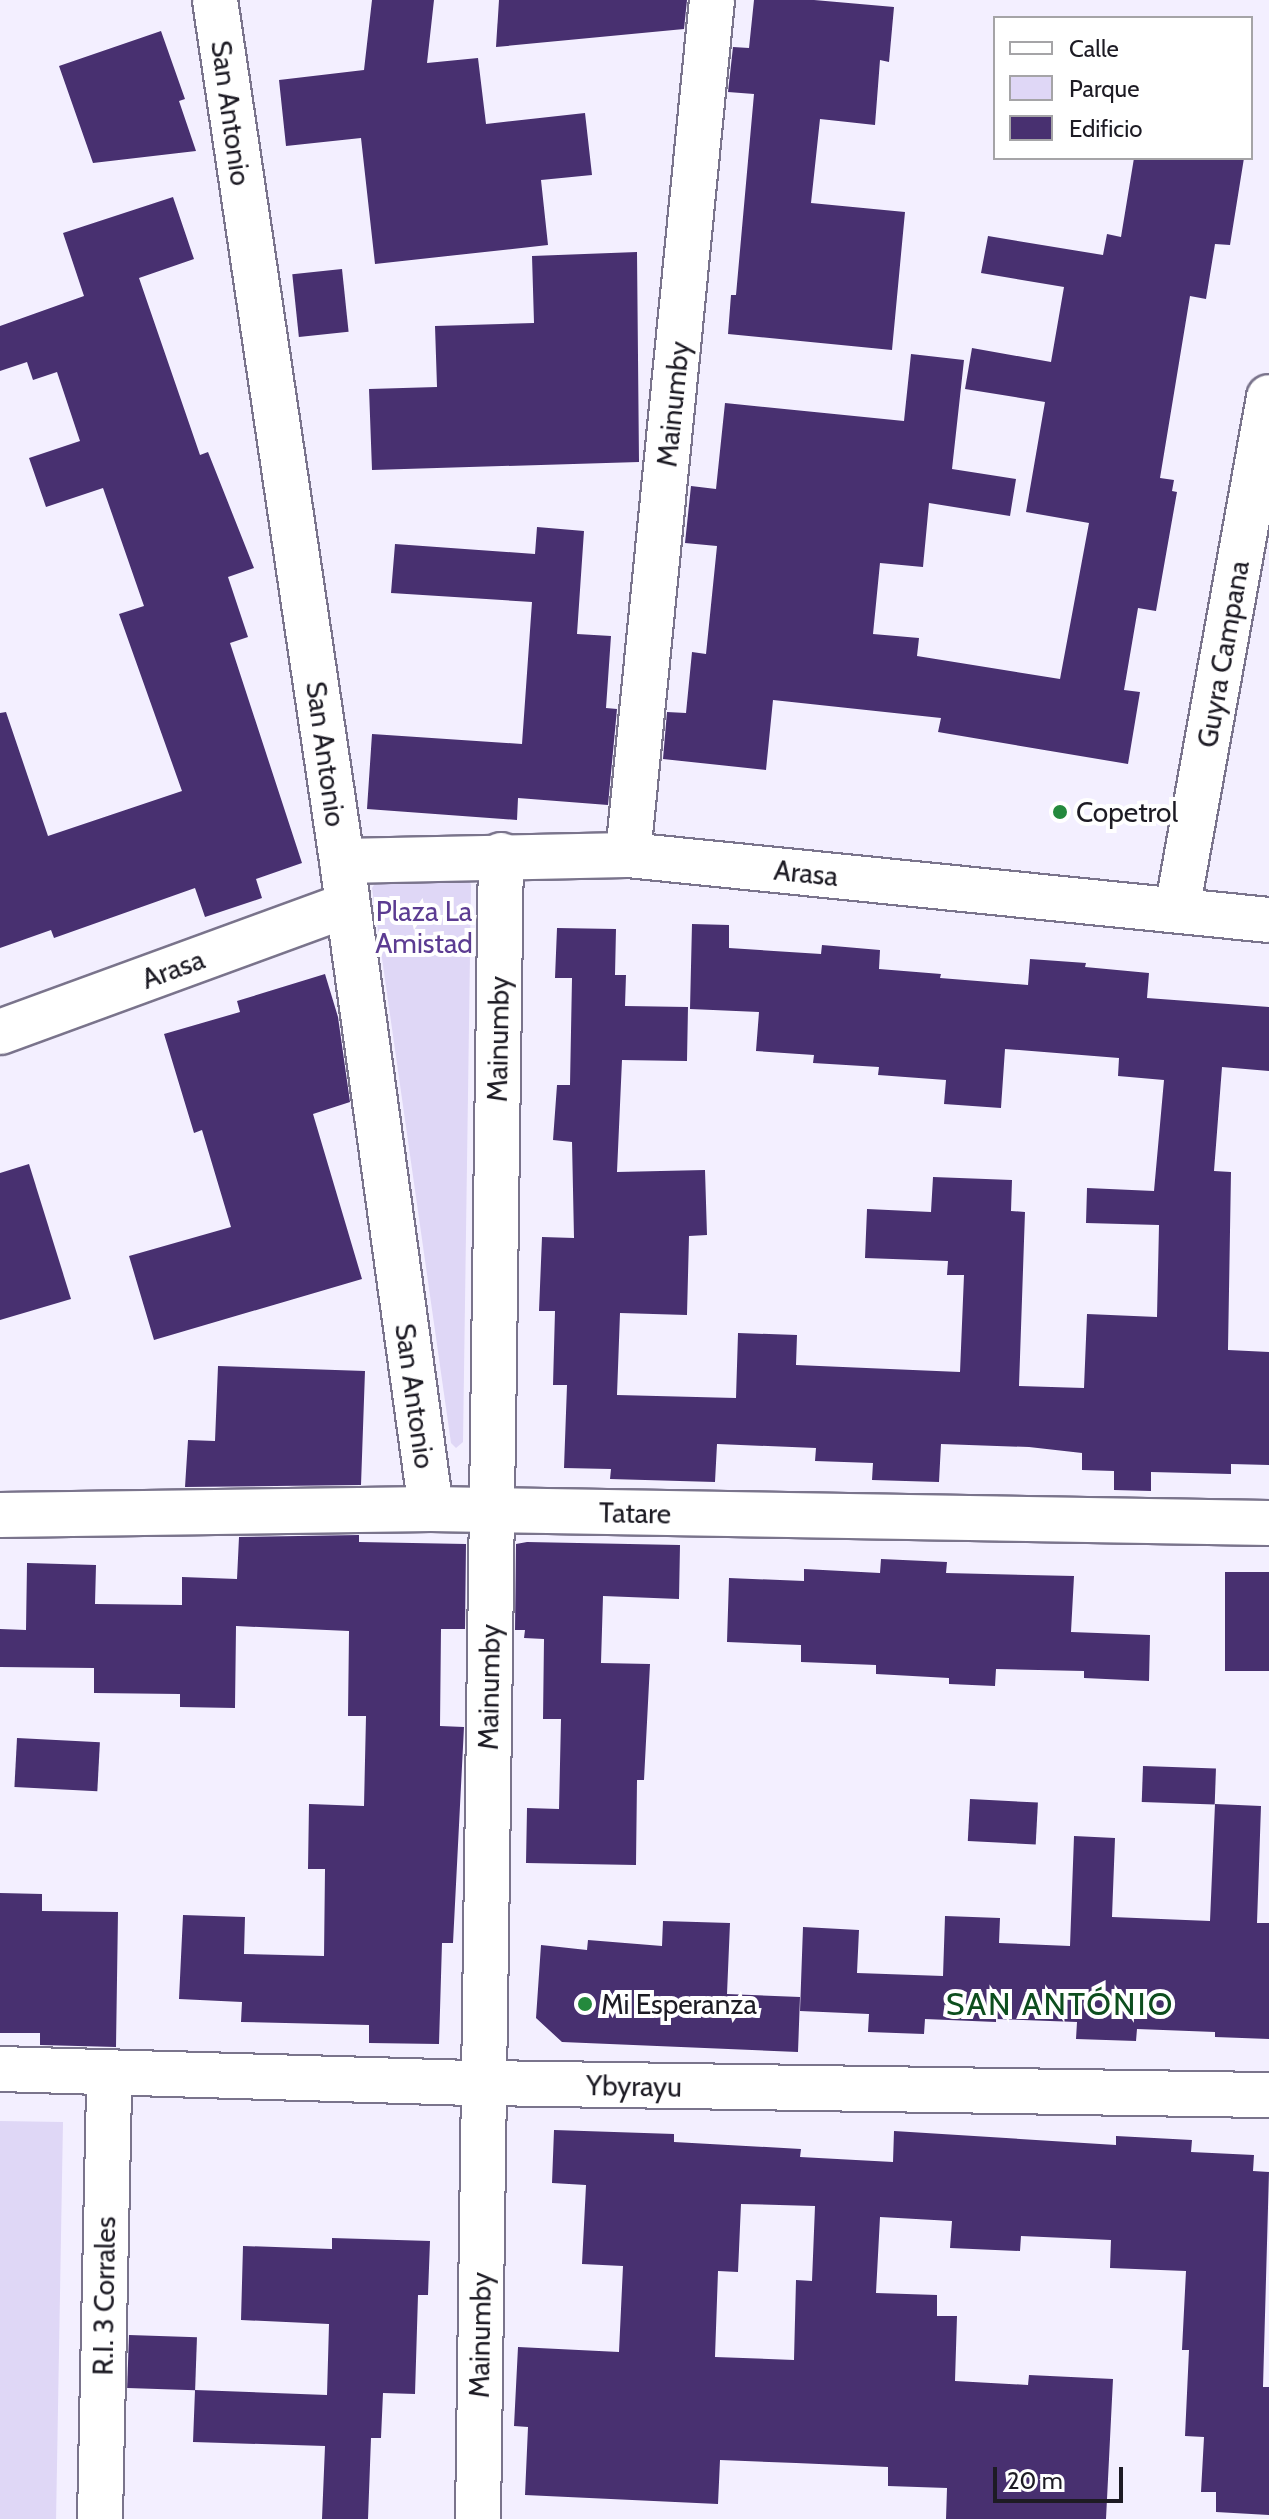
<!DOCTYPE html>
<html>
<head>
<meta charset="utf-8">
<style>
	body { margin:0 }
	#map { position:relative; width:1269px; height:2519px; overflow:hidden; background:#f3efff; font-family:Cabin,sans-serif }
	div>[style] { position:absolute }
	.green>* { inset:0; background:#dfd7f6; transform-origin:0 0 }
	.building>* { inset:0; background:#483070; transform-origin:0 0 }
	.roads { filter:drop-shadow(2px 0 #7a748c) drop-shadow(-2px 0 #7a748c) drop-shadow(0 2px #7a748c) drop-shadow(0 -2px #7a748c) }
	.minor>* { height:44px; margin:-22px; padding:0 22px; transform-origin:22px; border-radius:22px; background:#fff }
	.dots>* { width:22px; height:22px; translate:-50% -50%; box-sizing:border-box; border:4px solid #fff; border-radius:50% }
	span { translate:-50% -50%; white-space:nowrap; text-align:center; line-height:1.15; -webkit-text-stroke:8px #fff; paint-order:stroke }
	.street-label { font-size:28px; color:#1d1b24 }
	.poi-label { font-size:28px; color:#1d1b24 }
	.left { translate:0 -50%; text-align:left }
	.park-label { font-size:28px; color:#5c3c92 }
	.quarter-label { font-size:32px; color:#0d4e1e; letter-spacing:2px }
	.legend { position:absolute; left:993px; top:16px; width:260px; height:144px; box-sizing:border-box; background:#fff; border:2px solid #a5a4a7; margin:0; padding:10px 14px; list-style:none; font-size:24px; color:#1d1b24 }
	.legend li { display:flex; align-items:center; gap:16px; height:40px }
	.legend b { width:40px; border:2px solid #a5a4a7 }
	.scale { position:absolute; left:993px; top:2467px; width:130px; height:36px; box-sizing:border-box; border:4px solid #1d1b24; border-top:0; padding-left:10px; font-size:24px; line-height:28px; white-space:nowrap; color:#1d1b24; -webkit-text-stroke:6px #fff; paint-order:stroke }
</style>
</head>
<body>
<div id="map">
	<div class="green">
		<i style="clip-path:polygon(468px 877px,471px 885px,463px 1442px,456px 1448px,451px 1443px,372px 888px,376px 882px)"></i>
		<i style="left:0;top:2121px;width:63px;height:398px;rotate:1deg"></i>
	</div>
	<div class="building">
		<i style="clip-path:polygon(372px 0,434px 0,427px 63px,478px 58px,486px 124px,585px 113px,592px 175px,541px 180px,548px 245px,375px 264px,361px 138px,286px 146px,279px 80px,364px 70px)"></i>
		<i style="clip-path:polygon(499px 0,687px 0,684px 29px,496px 47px)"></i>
		<i style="clip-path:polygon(754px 0,814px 0,894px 7px,889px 62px,880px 60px,875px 125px,820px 119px,811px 203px,905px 212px,892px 350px,728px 334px,731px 295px,736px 295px,754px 94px,728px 92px,733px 47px,749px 48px)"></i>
		<i style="clip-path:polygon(161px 31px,185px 99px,179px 101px,196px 151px,93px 163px,59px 66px)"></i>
		<i style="clip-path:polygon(1134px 158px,1244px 158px,1230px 245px,1215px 244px,1206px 299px,1190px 296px,1160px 478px,1174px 480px,1172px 491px,1177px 492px,1156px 611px,1138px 608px,1124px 690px,1140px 692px,1128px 764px,938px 732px,941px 718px,773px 700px,766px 770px,663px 759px,667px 712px,686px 713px,692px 652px,706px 654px,717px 546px,685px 543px,691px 486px,716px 489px,725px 403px,904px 421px,911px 354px,964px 360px,952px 469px,1016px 479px,1010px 516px,929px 503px,923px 567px,880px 563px,873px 634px,919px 638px,917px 656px,1060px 679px,1089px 523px,1026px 512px,1045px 402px,965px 389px,972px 348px,1051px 362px,1064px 287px,981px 273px,988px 236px,1103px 255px,1107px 234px,1121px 237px)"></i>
		<i style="clip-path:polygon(173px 197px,194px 259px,139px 278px,200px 455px,208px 452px,254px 568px,228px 577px,248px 637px,230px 643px,302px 863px,256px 879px,262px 898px,205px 917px,195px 888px,54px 938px,51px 930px,0 948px,0 713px,6px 712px,48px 836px,182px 791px,119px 614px,144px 606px,103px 488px,46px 507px,29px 458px,80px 441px,57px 372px,33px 380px,27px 362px,0 371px,0 326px,84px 296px,63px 233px)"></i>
		<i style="clip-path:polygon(637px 252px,639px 462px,372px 470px,369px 389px,437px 387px,435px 326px,534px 323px,532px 256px)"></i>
		<i style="left:342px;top:269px;width:63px;height:50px;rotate:84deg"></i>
		<i style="clip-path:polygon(537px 527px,584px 531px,577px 634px,611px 636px,606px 708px,617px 709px,608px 805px,518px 798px,517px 820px,367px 809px,372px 734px,522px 744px,532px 602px,391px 593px,395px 544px,535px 554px)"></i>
		<i style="clip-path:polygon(692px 924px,729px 925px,729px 948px,821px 954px,822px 945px,880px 950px,879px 969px,941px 974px,940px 978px,1028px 985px,1030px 959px,1086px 963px,1085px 967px,1149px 973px,1147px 998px,1269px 1007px,1269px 1071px,1222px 1067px,1214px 1171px,1231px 1172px,1228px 1350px,1269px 1352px,1269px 1465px,1231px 1464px,1231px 1474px,1151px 1472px,1151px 1491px,1114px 1490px,1114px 1471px,1082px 1470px,1082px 1453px,1029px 1447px,941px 1444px,939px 1482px,872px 1480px,873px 1463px,815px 1461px,816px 1448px,717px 1444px,715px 1482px,610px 1479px,611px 1469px,564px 1468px,567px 1385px,553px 1385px,555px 1311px,539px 1311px,542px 1237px,574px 1238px,572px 1142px,553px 1140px,557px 1085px,570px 1085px,572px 978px,555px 978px,557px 928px,616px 929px,615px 975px,626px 975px,625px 1006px,688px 1007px,687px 1061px,622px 1060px,617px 1172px,705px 1170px,707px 1235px,689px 1236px,687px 1315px,620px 1313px,617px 1395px,736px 1398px,738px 1333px,797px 1335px,796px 1365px,960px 1372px,964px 1275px,947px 1275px,948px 1261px,865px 1258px,867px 1209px,931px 1212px,933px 1177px,1012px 1180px,1011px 1211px,1025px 1212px,1019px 1386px,1084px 1388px,1087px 1314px,1157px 1317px,1159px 1225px,1086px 1223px,1087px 1188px,1154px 1191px,1164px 1080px,1118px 1076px,1119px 1058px,1005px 1049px,1001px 1108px,944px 1104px,946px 1080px,878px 1075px,879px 1067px,813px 1063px,814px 1055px,756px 1051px,759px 1012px,690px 1009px)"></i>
		<i style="clip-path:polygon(325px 974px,338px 1017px,350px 1102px,313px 1114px,362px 1279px,154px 1340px,129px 1256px,231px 1227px,202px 1130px,194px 1133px,164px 1034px,240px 1012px,237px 1001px)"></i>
		<i style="clip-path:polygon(29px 1164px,71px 1299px,0 1320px,0 1173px)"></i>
		<i style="clip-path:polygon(218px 1366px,365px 1371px,361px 1485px,185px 1487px,188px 1440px,215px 1441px)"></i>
		<i style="clip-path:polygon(359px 1535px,359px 1542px,466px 1544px,465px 1629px,441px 1629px,440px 1726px,464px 1727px,453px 1943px,442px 1943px,439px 2044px,369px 2043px,369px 2025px,241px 2022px,242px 2002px,179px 1999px,183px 1915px,245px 1917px,244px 1954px,324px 1956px,325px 1869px,308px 1869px,309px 1804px,364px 1806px,366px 1716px,348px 1716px,349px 1631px,236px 1626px,235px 1708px,180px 1707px,180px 1694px,94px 1693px,94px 1668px,0 1667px,0 1629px,26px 1630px,27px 1563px,96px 1565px,95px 1604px,182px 1605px,182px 1577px,237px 1579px,239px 1537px)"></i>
		<i style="clip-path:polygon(527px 1542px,680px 1545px,679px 1599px,603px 1596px,601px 1663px,650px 1664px,644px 1780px,637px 1780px,636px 1865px,526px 1863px,527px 1808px,559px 1809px,561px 1719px,543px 1719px,544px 1639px,524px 1638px,525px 1630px,515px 1630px,516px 1544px)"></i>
		<i style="clip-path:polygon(881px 1559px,947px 1562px,946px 1573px,1074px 1576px,1071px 1632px,1150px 1635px,1149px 1681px,1084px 1678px,1084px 1671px,996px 1669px,995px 1686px,949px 1684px,949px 1678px,876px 1674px,876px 1665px,801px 1662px,801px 1645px,727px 1642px,729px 1578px,804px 1581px,804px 1569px,880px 1573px)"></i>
		<i style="left:1225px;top:1572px;width:44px;height:99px"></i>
		<i style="left:17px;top:1738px;width:83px;height:49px;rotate:3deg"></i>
		<i style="left:1143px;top:1766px;width:73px;height:36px;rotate:2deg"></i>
		<i style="left:970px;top:1799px;width:68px;height:42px;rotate:3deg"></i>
		<i style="clip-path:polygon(1215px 1804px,1261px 1806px,1257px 1923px,1269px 1923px,1269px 2039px,1215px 2037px,1215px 2032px,1137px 2029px,1136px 2041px,1076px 2039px,1077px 2022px,996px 2019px,996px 2022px,925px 2019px,924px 2034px,868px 2032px,869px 2014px,800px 2011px,803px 1927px,859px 1930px,857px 1973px,943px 1976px,945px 1916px,1000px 1918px,999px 1943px,1070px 1946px,1074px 1836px,1115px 1838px,1112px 1917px,1210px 1921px)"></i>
		<i style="clip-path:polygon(0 1893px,42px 1894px,42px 1911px,118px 1912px,116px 2047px,40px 2045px,40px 2033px,0 2033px)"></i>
		<i style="clip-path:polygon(663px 1921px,730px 1923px,727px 1994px,800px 1997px,798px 2052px,562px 2042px,536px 2018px,541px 1945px,587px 1950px,588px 1940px,662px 1946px)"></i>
		<i style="clip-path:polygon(evenodd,554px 2130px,674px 2134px,674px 2142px,801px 2149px,800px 2157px,893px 2162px,894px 2131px,1116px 2145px,1116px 2136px,1192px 2140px,1191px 2152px,1254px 2155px,1253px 2171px,1269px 2172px,1263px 2387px,1269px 2387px,1269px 2515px,1216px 2512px,1216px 2492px,1201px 2492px,1204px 2437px,1185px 2436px,1189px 2350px,1182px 2350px,1186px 2271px,1110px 2268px,1111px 2240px,1021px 2236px,1020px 2251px,950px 2248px,952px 2221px,880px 2217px,876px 2293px,937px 2295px,937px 2316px,957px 2316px,955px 2381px,1028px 2385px,1029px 2375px,1113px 2379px,1106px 2519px,946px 2519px,947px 2488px,888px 2486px,888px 2467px,796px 2463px,720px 2460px,718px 2504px,525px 2495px,528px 2427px,514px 2426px,518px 2347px,619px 2352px,623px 2266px,582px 2264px,586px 2185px,552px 2183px,554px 2130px,741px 2204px,815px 2206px,812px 2281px,796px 2280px,794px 2360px,715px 2357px,718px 2271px,738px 2272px,741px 2204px)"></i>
		<i style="clip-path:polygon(332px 2238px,430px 2241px,428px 2295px,418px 2295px,415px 2394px,383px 2393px,381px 2438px,371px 2438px,368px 2519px,322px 2519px,325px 2446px,193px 2442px,195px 2390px,327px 2395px,329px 2324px,241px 2320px,243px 2246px,332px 2249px)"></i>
		<i style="left:129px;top:2335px;width:68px;height:53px;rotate:2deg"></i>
	</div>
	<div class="roads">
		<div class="minor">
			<i style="left:215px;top:0;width:870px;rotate:81.61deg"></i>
			<i style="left:342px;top:861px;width:654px;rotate:82.18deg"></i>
			<i style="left:628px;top:855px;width:859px;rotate:-84.39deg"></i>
			<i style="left:342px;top:861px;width:286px;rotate:-1.2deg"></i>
			<i style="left:628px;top:855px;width:644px;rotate:5.79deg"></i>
			<i style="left:1177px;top:910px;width:521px;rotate:-79.83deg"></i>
			<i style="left:0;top:1032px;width:370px;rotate:-20.1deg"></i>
			<i style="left:0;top:1515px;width:431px;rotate:-0.8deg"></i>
			<i style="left:431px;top:1509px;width:838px;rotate:0.96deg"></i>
			<i style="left:0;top:2069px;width:484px;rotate:1.7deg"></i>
			<i style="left:484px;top:2083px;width:785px;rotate:0.88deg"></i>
			<i style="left:100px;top:2519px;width:447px;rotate:-88.8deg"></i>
			<i style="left:478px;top:2519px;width:1664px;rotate:-89.21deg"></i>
		</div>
	</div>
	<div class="dots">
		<i style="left:1060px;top:812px;background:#24893d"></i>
		<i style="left:585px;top:2004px;background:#24893d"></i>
	</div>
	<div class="street-label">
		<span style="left:231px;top:113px;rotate:82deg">San Antonio</span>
		<span style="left:673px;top:404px;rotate:-84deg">Mainumby</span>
		<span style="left:1223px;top:654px;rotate:-80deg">Guyra Campana</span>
		<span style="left:326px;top:754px;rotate:82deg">San Antonio</span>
		<span style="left:806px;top:873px;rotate:6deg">Arasa</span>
		<span style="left:173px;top:969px;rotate:-20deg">Arasa</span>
		<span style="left:498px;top:1039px;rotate:-89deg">Mainumby</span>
		<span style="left:415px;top:1396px;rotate:82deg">San Antonio</span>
		<span style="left:635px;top:1513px;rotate:1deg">Tatare</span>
		<span style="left:489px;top:1687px;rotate:-89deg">Mainumby</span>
		<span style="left:634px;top:2086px;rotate:1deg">Ybyrayu</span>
		<span style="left:104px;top:2296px;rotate:-89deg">R.I. 3 Corrales</span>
		<span style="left:480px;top:2335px;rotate:-89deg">Mainumby</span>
	</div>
	<div class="poi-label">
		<span class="left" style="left:1076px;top:812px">Copetrol</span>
		<span class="left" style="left:601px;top:2004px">Mi Esperanza</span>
	</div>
	<div class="park-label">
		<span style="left:424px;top:927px">Plaza La<br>Amistad</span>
	</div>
	<div class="quarter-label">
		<span style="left:1060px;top:2004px">SAN ANTÓNIO</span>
	</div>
	<ul class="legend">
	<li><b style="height:10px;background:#fff"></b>Calle</li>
	<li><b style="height:22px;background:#dfd7f6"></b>Parque</li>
	<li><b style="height:22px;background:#483070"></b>Edificio</li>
	</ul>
	<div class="scale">20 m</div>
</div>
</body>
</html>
